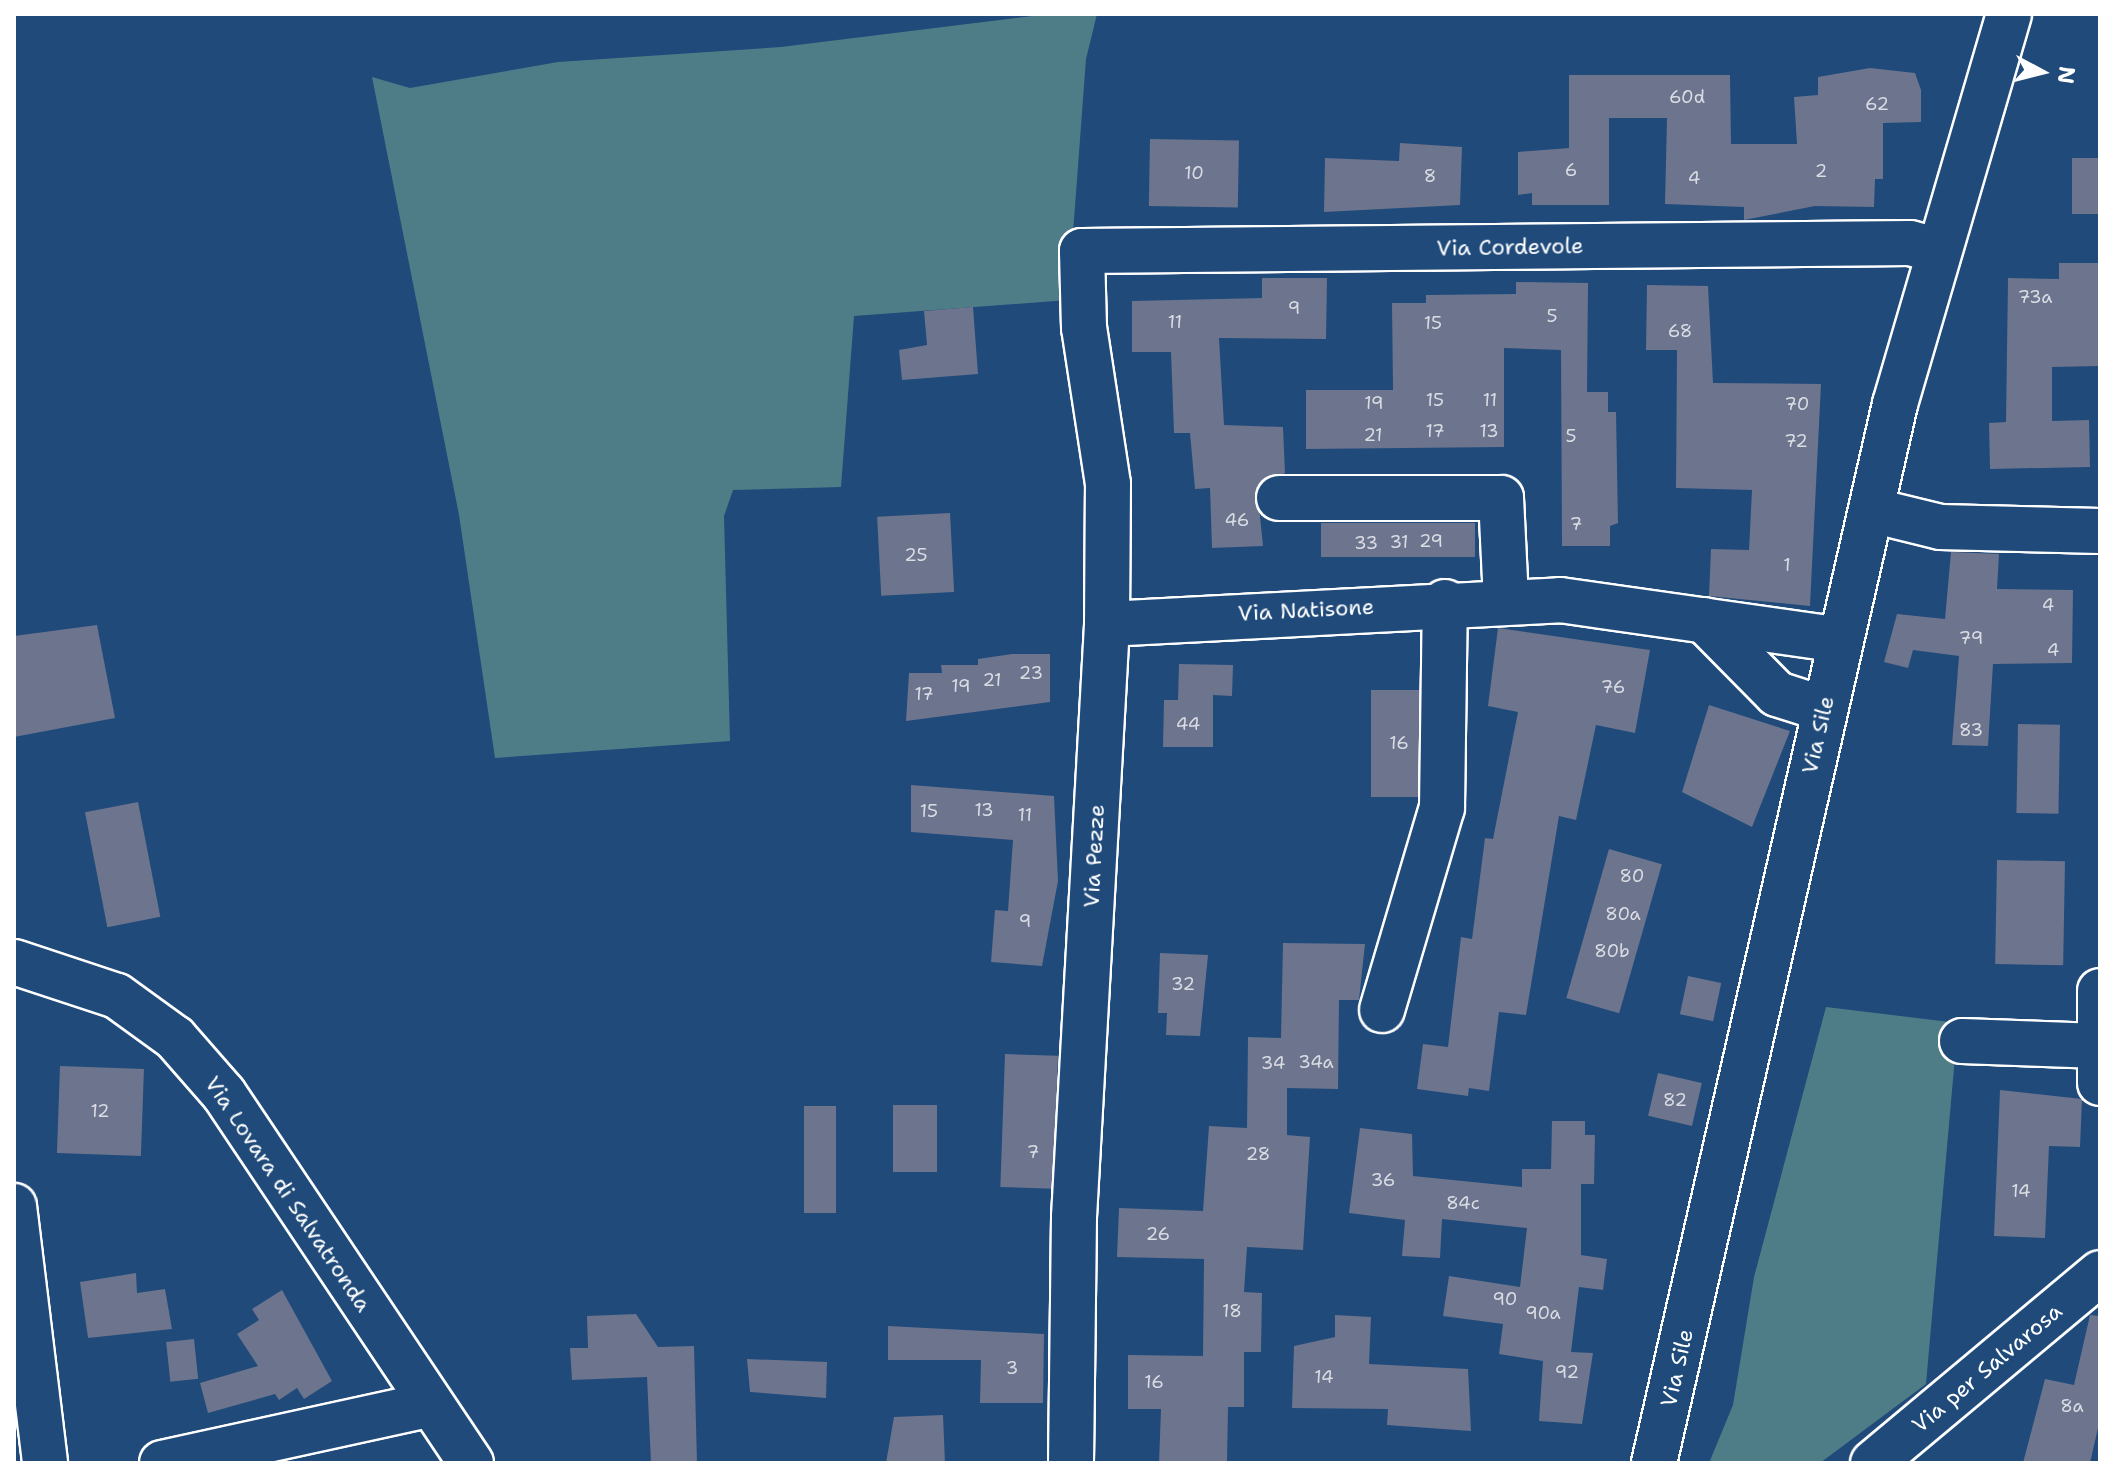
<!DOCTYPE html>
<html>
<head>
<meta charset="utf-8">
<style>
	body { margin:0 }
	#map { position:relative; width:2114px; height:1477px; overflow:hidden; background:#1f4a7a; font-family:"Shantell Sans",sans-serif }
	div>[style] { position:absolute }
	.green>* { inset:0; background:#4f7d87 }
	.building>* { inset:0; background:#6c748e; transform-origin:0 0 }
	.roads { filter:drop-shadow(2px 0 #fff) drop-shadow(-2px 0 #fff) drop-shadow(0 2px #fff) drop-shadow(0 -2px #fff) }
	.minor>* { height:44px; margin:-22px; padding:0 22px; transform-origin:22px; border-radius:22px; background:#1f4a7a }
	span { translate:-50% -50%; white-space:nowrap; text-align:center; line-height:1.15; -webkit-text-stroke:6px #1f4a7a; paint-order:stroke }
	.number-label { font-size:18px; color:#dadce3 }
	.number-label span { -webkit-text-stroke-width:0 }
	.street-label { font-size:22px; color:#fff }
	.frame { position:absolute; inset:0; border:16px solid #fff; pointer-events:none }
	.north { position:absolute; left:2002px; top:32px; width:80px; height:80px; -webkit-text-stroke:6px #1f4a7a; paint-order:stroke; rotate:97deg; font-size:22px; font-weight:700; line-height:32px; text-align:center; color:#fff }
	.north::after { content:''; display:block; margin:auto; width:28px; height:36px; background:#fff; clip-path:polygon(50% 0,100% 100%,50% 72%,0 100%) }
</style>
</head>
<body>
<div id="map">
	<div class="green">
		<i style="clip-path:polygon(1048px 14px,1097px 14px,1086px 59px,1068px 300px,854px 316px,841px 487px,733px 490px,724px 516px,730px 741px,495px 758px,459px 515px,372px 77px,410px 88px,558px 62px,781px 47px)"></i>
		<i style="clip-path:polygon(1826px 1007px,1958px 1023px,1926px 1384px,1820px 1463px,1709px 1463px,1733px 1405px,1754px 1277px)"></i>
	</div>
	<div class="building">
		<i style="clip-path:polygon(1870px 68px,1915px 73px,1921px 90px,1921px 122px,1883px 123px,1883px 179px,1875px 179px,1874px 207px,1815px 206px,1744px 220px,1744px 207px,1665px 204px,1667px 118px,1609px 118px,1609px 205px,1532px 205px,1532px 193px,1518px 195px,1518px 152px,1569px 148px,1569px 75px,1730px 75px,1731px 144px,1797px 144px,1794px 97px,1818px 95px,1818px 77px)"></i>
		<i style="left:1150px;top:139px;width:89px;height:67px;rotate:1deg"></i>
		<i style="clip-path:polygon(1400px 143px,1462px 147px,1460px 205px,1324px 212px,1325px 158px,1399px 161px)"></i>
		<i style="left:2072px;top:158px;width:28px;height:56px"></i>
		<i style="clip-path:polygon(2059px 263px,2100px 263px,2100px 366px,2052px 367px,2052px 421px,2089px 420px,2090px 467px,1990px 469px,1989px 423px,2006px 422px,2008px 278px,2059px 279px)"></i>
		<i style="clip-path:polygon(1262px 278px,1327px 278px,1326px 339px,1219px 338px,1224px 425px,1283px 427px,1285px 473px,1257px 486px,1263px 546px,1212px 548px,1210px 488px,1195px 489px,1190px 433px,1174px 433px,1171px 352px,1132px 352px,1132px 301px,1262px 298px)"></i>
		<i style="clip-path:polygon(1516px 282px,1588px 283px,1587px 392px,1608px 392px,1608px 412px,1616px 412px,1618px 523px,1610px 526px,1610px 546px,1562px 546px,1561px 350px,1504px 348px,1504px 447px,1306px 449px,1306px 390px,1393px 390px,1392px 303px,1426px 303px,1426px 295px,1516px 294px)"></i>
		<i style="clip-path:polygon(1647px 285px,1708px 286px,1713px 383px,1821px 384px,1810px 606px,1709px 596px,1711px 549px,1749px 550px,1752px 490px,1676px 488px,1677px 350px,1646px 350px)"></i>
		<i style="clip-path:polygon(973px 307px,978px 374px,902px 380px,899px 350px,927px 345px,924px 311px)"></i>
		<i style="left:950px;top:513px;width:79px;height:73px;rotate:87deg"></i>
		<i style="left:1321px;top:523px;width:154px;height:34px"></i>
		<i style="clip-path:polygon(1951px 552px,1999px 554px,1997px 589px,2073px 590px,2072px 663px,1993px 664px,1988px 746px,1952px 745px,1959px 656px,1913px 650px,1908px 668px,1884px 662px,1897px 614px,1945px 619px)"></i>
		<i style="clip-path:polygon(97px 625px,115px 718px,14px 737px,14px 636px)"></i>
		<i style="clip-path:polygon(1498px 628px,1650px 650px,1635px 733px,1596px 725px,1576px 820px,1559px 816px,1526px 1015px,1499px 1012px,1489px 1091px,1469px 1088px,1468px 1096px,1417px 1089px,1423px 1044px,1448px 1047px,1461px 937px,1472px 939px,1485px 838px,1493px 839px,1518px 712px,1488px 706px)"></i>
		<i style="clip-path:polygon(1012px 654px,1050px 654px,1050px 702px,906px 721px,909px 673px,942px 673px,941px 665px,978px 665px,978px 659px)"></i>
		<i style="clip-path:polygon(1179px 664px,1233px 665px,1232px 696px,1213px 695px,1213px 747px,1163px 747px,1164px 700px,1178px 700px)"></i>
		<i style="left:1371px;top:690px;width:48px;height:107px"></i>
		<i style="clip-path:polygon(1709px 705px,1790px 731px,1752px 827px,1682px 792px)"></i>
		<i style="left:2018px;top:724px;width:42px;height:89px;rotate:1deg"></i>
		<i style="clip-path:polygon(911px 785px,1054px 796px,1058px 881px,1042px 966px,991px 962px,995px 910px,1008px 911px,1013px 840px,911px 832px)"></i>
		<i style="left:138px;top:802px;width:117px;height:54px;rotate:79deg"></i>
		<i style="left:1609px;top:849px;width:55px;height:155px;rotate:16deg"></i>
		<i style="left:1997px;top:860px;width:68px;height:104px;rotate:1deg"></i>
		<i style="clip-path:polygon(1283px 943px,1365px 944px,1359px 1000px,1339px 1000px,1338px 1089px,1287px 1088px,1287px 1135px,1310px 1137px,1303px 1250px,1247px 1247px,1244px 1292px,1262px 1293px,1261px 1352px,1244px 1352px,1244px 1407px,1228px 1407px,1227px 1463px,1159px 1463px,1161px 1409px,1128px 1409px,1128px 1355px,1203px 1356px,1204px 1259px,1117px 1257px,1119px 1208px,1203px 1211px,1209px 1126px,1247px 1128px,1248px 1037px,1281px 1038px)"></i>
		<i style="clip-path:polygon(1160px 953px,1208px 955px,1200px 1036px,1166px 1035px,1167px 1013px,1158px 1013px)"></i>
		<i style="left:1688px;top:976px;width:34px;height:39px;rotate:12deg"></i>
		<i style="left:1005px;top:1054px;width:53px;height:133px;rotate:2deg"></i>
		<i style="left:60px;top:1066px;width:84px;height:87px;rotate:2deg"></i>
		<i style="left:1658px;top:1073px;width:45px;height:44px;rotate:13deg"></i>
		<i style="clip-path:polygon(2000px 1090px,2082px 1099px,2080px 1147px,2049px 1146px,2045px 1238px,1994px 1236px)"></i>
		<i style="left:893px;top:1105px;width:44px;height:67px"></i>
		<i style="left:804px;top:1106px;width:32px;height:107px"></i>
		<i style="clip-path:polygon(1552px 1121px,1585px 1121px,1585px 1135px,1595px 1135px,1594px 1184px,1581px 1184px,1581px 1255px,1607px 1259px,1603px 1290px,1579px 1287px,1571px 1352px,1593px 1353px,1582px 1424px,1539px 1421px,1543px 1361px,1499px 1354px,1503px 1324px,1443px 1316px,1449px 1276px,1520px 1287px,1527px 1228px,1442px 1219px,1440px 1258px,1402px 1256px,1405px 1220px,1349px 1213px,1360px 1128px,1412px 1134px,1413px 1176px,1522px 1187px,1522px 1169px,1551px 1169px)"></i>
		<i style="clip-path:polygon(136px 1273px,137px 1293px,165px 1289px,172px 1329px,88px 1338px,80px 1282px)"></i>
		<i style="clip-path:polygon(282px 1290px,332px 1381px,304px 1399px,297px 1388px,279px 1400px,275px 1394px,208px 1413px,200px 1383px,258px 1366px,237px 1334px,259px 1320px,252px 1309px)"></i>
		<i style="clip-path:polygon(636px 1314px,658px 1347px,694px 1346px,697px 1463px,651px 1463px,647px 1377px,572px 1380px,570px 1348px,588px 1348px,587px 1316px)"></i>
		<i style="clip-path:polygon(1335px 1315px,1371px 1317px,1369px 1364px,1468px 1369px,1471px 1431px,1387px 1425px,1388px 1409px,1292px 1408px,1294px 1346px,1335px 1337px)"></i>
		<i style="clip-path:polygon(2090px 1315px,2100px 1316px,2100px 1419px,2090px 1463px,2023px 1463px,2045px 1379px,2074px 1385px)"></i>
		<i style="clip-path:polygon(888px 1326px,1044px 1334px,1043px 1403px,980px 1403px,981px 1360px,888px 1360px)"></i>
		<i style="left:194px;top:1339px;width:40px;height:28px;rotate:84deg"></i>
		<i style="clip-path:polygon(747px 1359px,827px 1362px,826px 1398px,750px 1392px)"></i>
		<i style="clip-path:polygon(943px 1415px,945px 1463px,886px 1463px,894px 1417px)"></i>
	</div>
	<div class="roads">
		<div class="minor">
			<i style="left:1279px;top:498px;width:222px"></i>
			<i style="left:1501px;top:498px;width:102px;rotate:87.2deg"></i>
			<i style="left:1871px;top:510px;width:71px;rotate:13.8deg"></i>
			<i style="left:1940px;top:527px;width:160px;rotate:1.4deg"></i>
			<i style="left:1704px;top:620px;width:104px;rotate:45.4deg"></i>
			<i style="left:1777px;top:694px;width:49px;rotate:17.7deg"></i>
			<i style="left:1107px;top:624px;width:454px;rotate:-3deg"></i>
			<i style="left:1560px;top:600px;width:283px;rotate:8.1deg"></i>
			<i style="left:14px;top:962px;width:108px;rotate:18.3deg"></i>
			<i style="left:117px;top:996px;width:72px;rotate:35.9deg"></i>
			<i style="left:175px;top:1038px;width:74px;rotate:48.8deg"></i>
			<i style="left:224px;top:1094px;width:444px;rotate:56.2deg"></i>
			<i style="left:2100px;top:991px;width:92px;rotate:90deg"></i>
			<i style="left:1382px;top:1010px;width:211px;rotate:-73.5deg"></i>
			<i style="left:1442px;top:808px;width:206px;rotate:-89.2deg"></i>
			<i style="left:1962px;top:1041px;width:137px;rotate:2.1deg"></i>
			<i style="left:14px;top:1206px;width:259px;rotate:83.1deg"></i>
			<i style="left:162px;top:1463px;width:273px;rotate:-12.3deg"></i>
			<i style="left:1071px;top:1463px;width:246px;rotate:-89.3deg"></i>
			<i style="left:1074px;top:1217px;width:594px;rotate:-86.81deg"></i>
			<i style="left:1107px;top:624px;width:140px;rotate:-89.6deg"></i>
			<i style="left:1108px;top:484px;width:158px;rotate:-98.7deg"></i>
			<i style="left:1084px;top:328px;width:77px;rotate:-91.5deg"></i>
			<i style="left:1082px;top:251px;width:828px;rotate:-0.55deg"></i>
			<i style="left:1910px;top:243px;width:28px;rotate:15deg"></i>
			<i style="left:1654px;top:1463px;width:1086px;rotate:-77.18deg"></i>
			<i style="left:1895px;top:404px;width:406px;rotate:-73.7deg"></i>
			<i style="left:1873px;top:1463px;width:296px;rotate:-39.9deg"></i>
		</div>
	</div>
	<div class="number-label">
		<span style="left:1687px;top:97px">60d</span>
		<span style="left:1877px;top:104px">62</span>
		<span style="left:1571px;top:170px">6</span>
		<span style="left:1821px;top:171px">2</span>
		<span style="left:1194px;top:173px">10</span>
		<span style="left:1430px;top:176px">8</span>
		<span style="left:1694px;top:178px">4</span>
		<span style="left:2035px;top:297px">73a</span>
		<span style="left:1294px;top:308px">9</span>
		<span style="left:1552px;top:316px">5</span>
		<span style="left:1175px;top:322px">11</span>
		<span style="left:1433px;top:323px">15</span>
		<span style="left:1680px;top:331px">68</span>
		<span style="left:1435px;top:400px">15</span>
		<span style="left:1490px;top:400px">11</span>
		<span style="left:1374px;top:403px">19</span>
		<span style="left:1797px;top:404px">70</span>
		<span style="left:1435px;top:431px">17</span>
		<span style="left:1489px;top:431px">13</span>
		<span style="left:1373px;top:435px">21</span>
		<span style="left:1571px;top:436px">5</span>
		<span style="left:1796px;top:441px">72</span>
		<span style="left:1237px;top:520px">46</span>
		<span style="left:1576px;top:524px">7</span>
		<span style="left:1431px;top:541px">29</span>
		<span style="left:1399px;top:542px">31</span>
		<span style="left:1366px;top:543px">33</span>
		<span style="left:916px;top:555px">25</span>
		<span style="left:1787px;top:565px">1</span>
		<span style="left:2048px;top:605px">4</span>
		<span style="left:1971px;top:638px">79</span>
		<span style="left:2053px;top:650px">4</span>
		<span style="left:1031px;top:673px">23</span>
		<span style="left:992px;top:680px">21</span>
		<span style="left:961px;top:686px">19</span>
		<span style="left:1613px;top:687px">76</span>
		<span style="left:924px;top:694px">17</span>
		<span style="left:1188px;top:724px">44</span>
		<span style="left:1971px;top:730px">83</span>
		<span style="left:1399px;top:743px">16</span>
		<span style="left:984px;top:810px">13</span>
		<span style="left:929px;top:811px">15</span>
		<span style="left:1025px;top:815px">11</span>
		<span style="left:1632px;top:876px">80</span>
		<span style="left:1623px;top:914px">80a</span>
		<span style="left:1025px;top:921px">9</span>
		<span style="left:1612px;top:951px">80b</span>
		<span style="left:1183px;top:984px">32</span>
		<span style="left:1316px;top:1062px">34a</span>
		<span style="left:1273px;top:1063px">34</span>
		<span style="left:1675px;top:1100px">82</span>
		<span style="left:100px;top:1111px">12</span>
		<span style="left:1033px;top:1152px">7</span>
		<span style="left:1258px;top:1154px">28</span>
		<span style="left:1383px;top:1180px">36</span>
		<span style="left:2021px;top:1191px">14</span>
		<span style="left:1463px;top:1203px">84c</span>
		<span style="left:1158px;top:1234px">26</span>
		<span style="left:1505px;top:1299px">90</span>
		<span style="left:1232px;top:1311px">18</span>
		<span style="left:1543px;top:1313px">90a</span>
		<span style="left:1012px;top:1368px">3</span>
		<span style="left:1567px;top:1372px">92</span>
		<span style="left:1324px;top:1377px">14</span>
		<span style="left:1154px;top:1382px">16</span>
		<span style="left:2072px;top:1406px">8a</span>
	</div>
	<div class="street-label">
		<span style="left:1510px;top:247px;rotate:-1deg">Via Cordevole</span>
		<span style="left:1306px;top:610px;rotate:-3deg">Via Natisone</span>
		<span style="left:1818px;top:735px;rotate:-77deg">Via Sile</span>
		<span style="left:1094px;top:856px;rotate:-87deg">Via Pezze</span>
		<span style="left:288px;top:1194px;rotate:56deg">Via Lovara di Salvatronda</span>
		<span style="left:1677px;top:1368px;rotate:-77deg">Via Sile</span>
		<span style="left:1987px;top:1368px;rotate:-40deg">Via per Salvarosa</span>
	</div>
	<div class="frame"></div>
	<div class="north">N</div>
</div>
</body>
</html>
